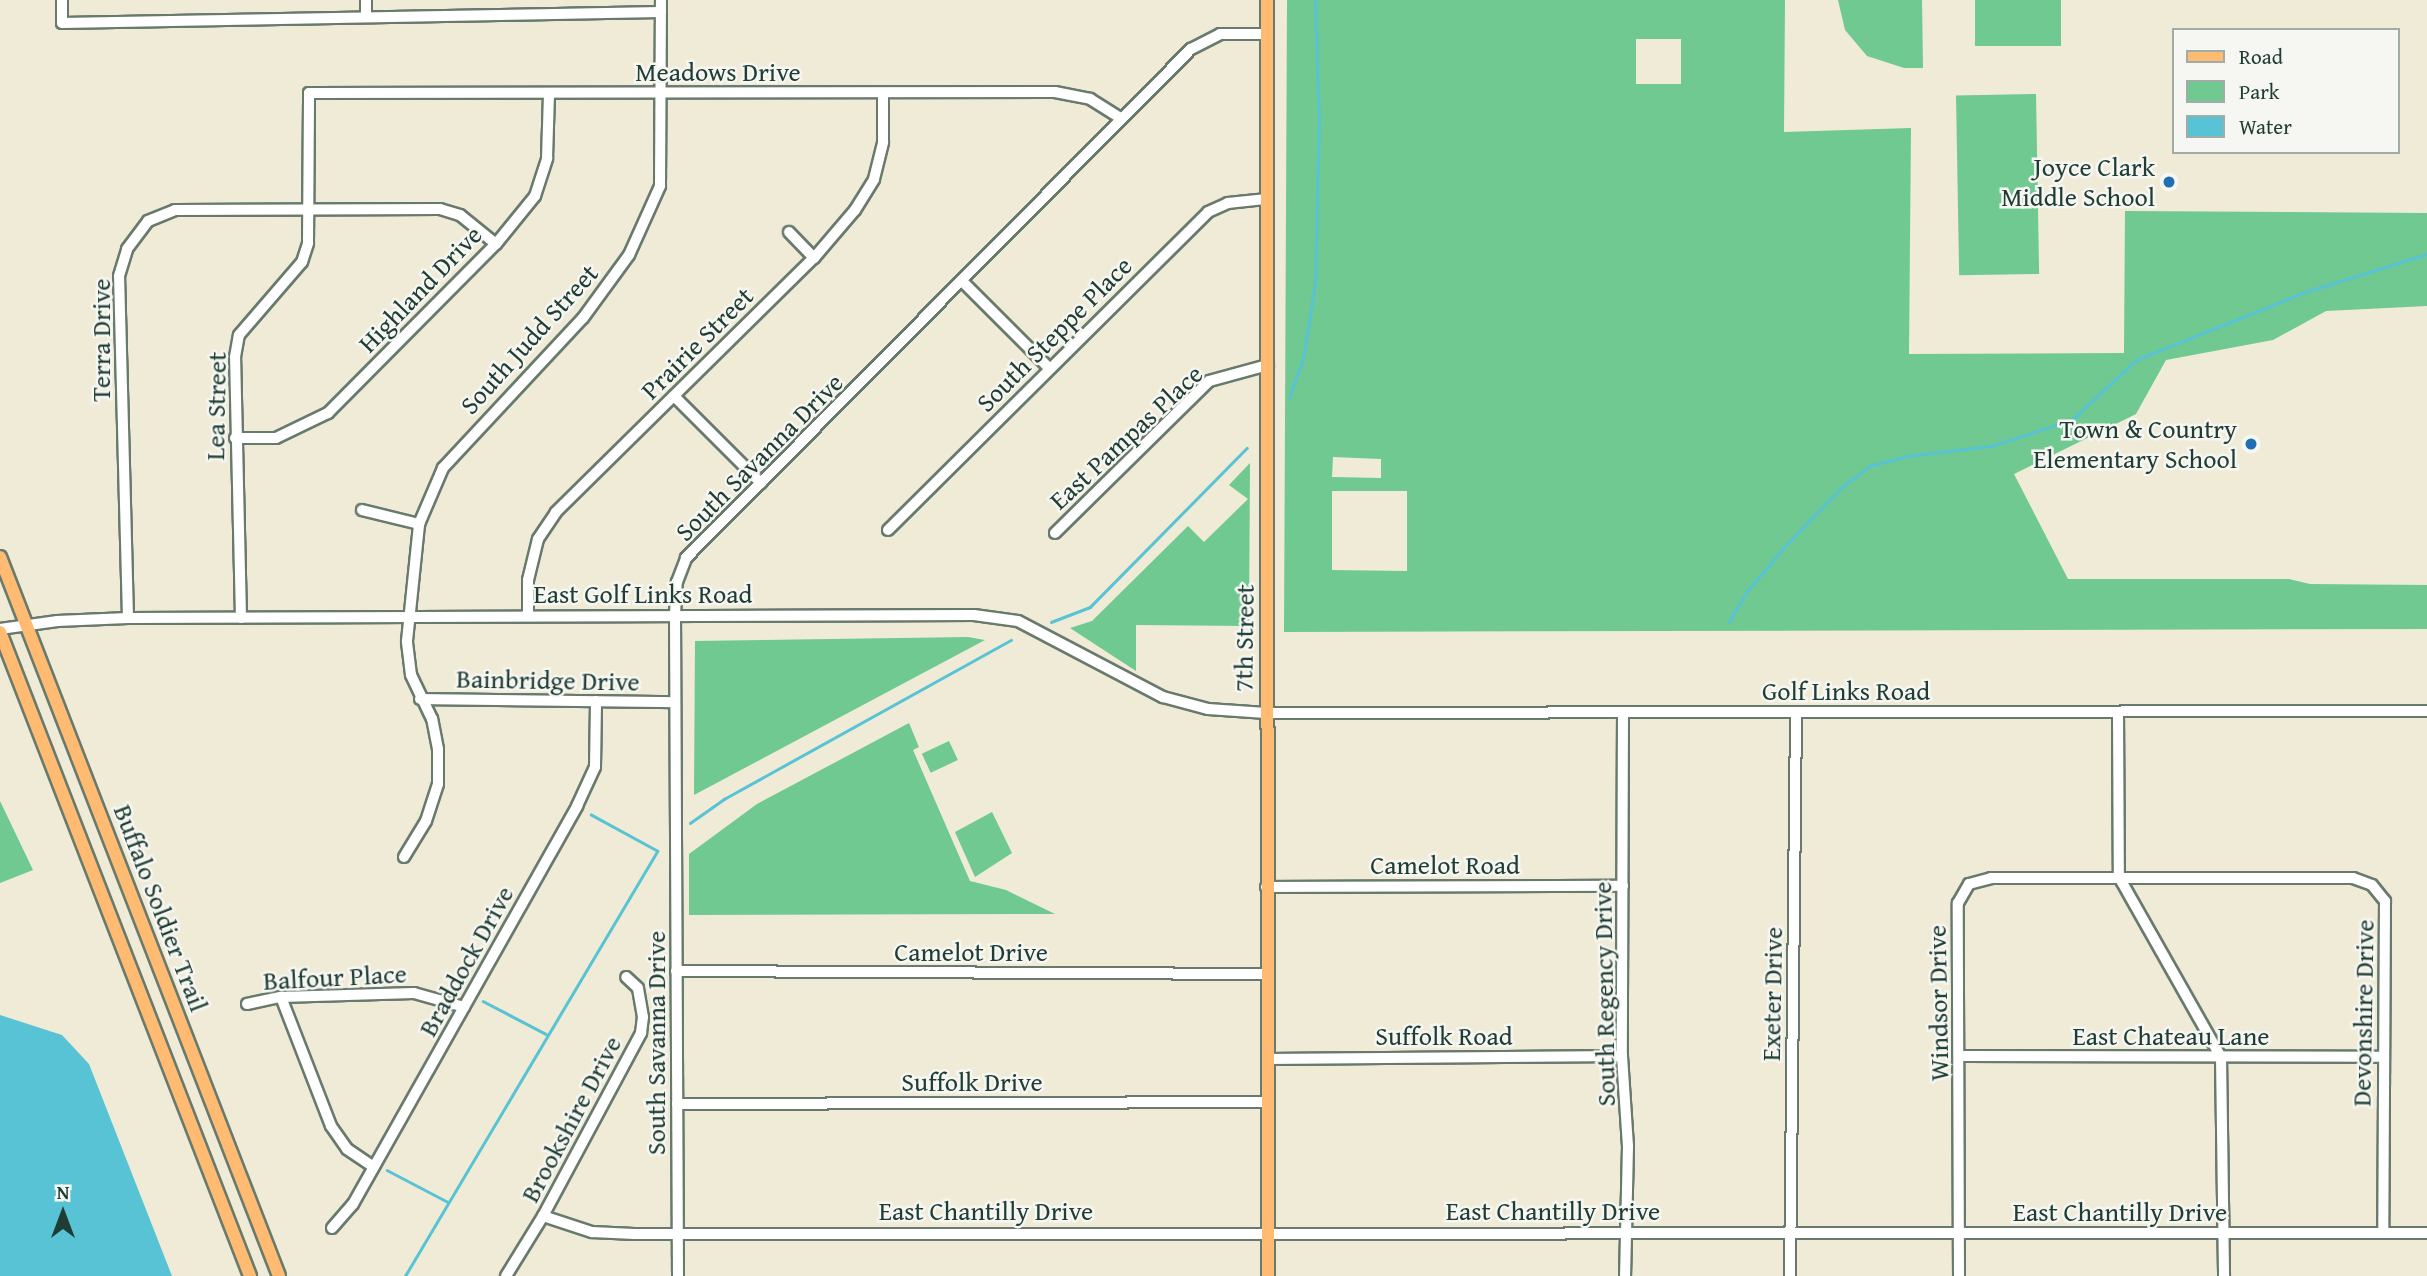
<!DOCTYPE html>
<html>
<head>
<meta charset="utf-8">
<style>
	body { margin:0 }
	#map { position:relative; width:2427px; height:1276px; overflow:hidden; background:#efebd6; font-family:"Gentium Book Plus",serif }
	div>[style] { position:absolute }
	.green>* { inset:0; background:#6fc991; transform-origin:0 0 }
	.water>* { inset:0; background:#58c3d4 }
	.stream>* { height:2.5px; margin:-1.25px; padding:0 1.25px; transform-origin:1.25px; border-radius:1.25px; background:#58c3d4 }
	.roads { filter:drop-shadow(2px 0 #687a6d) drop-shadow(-2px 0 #687a6d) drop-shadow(0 2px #687a6d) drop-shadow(0 -2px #687a6d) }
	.minor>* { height:10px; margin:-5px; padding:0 5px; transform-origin:5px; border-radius:5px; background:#fff }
	.major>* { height:12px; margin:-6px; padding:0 6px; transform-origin:6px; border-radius:6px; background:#febb71 }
	.dots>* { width:19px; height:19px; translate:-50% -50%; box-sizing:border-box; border:4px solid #f6f6f2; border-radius:50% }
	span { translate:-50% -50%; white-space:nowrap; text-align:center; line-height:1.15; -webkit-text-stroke:5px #f6f6f2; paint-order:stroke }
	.street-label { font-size:26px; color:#1f3d34 }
	.poi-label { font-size:26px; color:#1f3d34 }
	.right { translate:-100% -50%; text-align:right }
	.legend { position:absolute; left:2172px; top:28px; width:228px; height:126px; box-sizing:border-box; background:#f6f6f2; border:2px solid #a0aca6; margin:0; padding:9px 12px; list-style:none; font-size:21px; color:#1f3d34 }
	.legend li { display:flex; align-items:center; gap:14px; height:35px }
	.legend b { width:35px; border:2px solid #a0aca6 }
	.north { position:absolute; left:28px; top:1178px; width:70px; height:70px; -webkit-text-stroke:5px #f6f6f2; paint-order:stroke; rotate:0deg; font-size:19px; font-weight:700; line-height:28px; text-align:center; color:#1f3d34 }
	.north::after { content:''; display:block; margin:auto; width:24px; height:32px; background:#1f3d34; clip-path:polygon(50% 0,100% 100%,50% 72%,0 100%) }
</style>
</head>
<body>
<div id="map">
	<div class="green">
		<i style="clip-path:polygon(evenodd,1287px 0,1785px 0,1784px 132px,1911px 128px,1909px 354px,2124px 353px,2125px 211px,2427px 213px,2427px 306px,2326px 311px,2273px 340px,2166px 360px,2136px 414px,2014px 474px,2068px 579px,2289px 579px,2310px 584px,2427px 585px,2427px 629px,1284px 632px,1287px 0,1636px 39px,1681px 39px,1681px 84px,1636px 84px,1636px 39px,1287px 0,1333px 457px,1381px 459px,1381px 478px,1332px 477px,1333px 457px,1287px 0,1332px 491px,1407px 491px,1407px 571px,1332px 570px,1332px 491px)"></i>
		<i style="clip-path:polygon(1838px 0,1922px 0,1923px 68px,1904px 68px,1867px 56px,1845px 30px)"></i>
		<i style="left:1975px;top:0;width:86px;height:46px"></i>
		<i style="left:2036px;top:94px;width:180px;height:80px;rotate:89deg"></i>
		<i style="clip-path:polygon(1250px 463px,1249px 626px,1136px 625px,1136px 671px,1070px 628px,1092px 621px,1188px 526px,1204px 542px,1248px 499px,1229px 485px)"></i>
		<i style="clip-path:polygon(968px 637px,985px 640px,694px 795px,695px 641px)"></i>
		<i style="clip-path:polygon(909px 723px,919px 747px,913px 750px,970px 881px,1006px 890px,1055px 914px,689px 915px,689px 854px,757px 804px)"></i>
		<i style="left:949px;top:741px;width:21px;height:30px;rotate:65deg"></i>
		<i style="clip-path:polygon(0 801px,33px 870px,0 883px)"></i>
		<i style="clip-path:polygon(992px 812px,1012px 853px,975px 877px,955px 832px)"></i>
	</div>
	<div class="water">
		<i style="clip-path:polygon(0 1015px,62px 1035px,89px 1064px,172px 1276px,0 1276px)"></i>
	</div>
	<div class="stream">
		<i style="left:1289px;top:398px;width:41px;rotate:-70.3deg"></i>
		<i style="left:1303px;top:359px;width:76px;rotate:-80.9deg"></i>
		<i style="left:1315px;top:284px;width:161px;rotate:-88.6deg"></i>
		<i style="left:1319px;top:123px;width:123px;rotate:-91.9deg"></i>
		<i style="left:1051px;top:622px;width:42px;rotate:-21deg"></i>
		<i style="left:1090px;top:607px;width:223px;rotate:-45.4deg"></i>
		<i style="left:1728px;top:623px;width:39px;rotate:-59deg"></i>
		<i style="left:1748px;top:590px;width:59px;rotate:-49.8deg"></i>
		<i style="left:1786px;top:545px;width:81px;rotate:-46deg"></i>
		<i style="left:1842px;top:487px;width:35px;rotate:-37deg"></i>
		<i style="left:1870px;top:466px;width:39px;rotate:-15deg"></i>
		<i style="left:1908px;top:456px;width:84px;rotate:-6.9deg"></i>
		<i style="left:1991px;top:446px;width:85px;rotate:-17.8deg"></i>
		<i style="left:2072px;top:420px;width:88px;rotate:-43.2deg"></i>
		<i style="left:2136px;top:360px;width:182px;rotate:-21.9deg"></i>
		<i style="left:2305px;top:292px;width:128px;rotate:-17.3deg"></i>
		<i style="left:690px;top:823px;width:42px;rotate:-35.2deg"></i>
		<i style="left:724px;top:799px;width:328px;rotate:-29deg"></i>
		<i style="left:483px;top:1001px;width:71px;rotate:27.6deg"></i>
		<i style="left:387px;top:1170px;width:69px;rotate:27.7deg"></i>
		<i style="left:405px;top:1276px;width:494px;rotate:-59.3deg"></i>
		<i style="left:657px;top:851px;width:75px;rotate:-151.4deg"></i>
	</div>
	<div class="roads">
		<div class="minor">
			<i style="left:62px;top:0;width:23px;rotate:90deg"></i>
			<i style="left:62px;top:23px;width:599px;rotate:-1.05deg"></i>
			<i style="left:366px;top:0;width:16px;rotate:90deg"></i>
			<i style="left:789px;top:232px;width:36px;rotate:46deg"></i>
			<i style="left:963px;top:282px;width:122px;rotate:45deg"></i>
			<i style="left:674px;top:396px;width:123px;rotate:45deg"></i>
			<i style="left:235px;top:438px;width:41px"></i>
			<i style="left:276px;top:438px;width:58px;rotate:-25.7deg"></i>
			<i style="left:328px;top:413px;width:238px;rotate:-45.2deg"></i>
			<i style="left:496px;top:244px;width:62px;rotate:-50.9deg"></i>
			<i style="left:535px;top:196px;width:40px;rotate:-72deg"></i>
			<i style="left:547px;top:158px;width:65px;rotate:-88.2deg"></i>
			<i style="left:362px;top:510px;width:59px;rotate:13.8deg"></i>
			<i style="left:888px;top:530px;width:451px;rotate:-44.8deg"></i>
			<i style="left:1208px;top:212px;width:22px;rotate:-24deg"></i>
			<i style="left:1228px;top:203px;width:39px;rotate:-6deg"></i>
			<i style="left:1055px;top:533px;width:216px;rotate:-44.6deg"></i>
			<i style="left:1209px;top:381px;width:61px;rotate:-15.2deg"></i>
			<i style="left:528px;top:616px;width:36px;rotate:-90deg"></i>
			<i style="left:528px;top:580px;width:42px;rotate:-76.3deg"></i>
			<i style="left:538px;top:539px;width:32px;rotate:-56deg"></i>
			<i style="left:556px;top:512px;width:362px;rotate:-44.6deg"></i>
			<i style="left:814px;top:258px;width:63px;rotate:-49.5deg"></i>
			<i style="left:855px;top:210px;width:36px;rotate:-58deg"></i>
			<i style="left:874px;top:179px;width:38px;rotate:-76deg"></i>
			<i style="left:883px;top:142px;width:49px;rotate:-90deg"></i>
			<i style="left:128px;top:618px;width:342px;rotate:-91.5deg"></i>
			<i style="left:119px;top:276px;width:28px;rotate:-73deg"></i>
			<i style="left:127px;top:249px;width:35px;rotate:-53deg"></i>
			<i style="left:148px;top:221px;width:29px;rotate:-22deg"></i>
			<i style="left:175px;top:210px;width:265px;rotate:-0.2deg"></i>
			<i style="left:440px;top:209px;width:21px;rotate:17deg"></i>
			<i style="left:460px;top:215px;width:46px;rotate:38.9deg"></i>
			<i style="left:241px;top:618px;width:261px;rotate:-91.3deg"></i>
			<i style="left:235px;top:357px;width:22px;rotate:-80deg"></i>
			<i style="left:239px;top:335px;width:96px;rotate:-49.2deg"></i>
			<i style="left:302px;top:262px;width:20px;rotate:-72deg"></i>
			<i style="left:308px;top:243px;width:150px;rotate:-89.6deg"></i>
			<i style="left:309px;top:93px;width:746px;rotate:-0.08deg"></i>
			<i style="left:1055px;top:92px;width:36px;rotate:11deg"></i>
			<i style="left:1090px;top:99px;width:36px;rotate:32deg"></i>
			<i style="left:0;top:629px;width:58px;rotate:-8deg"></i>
			<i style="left:57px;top:621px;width:71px;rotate:-2.4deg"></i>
			<i style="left:128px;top:618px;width:846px;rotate:-0.2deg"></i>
			<i style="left:974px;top:615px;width:44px;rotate:7.8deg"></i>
			<i style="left:1018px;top:621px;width:164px;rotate:27.7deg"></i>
			<i style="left:1163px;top:697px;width:47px;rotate:14.9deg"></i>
			<i style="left:1208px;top:709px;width:58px;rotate:3.9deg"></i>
			<i style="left:1266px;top:713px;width:1161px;rotate:-0.1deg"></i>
			<i style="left:420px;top:699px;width:255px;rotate:0.7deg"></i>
			<i style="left:1623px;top:712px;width:344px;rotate:90.2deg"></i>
			<i style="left:1622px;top:1056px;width:90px;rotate:86.2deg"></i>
			<i style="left:1628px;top:1146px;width:130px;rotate:91.3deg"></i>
			<i style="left:2118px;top:712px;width:165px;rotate:89.7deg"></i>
			<i style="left:2119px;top:877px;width:207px;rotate:60.5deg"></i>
			<i style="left:2221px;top:1057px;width:219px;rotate:89.2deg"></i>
			<i style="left:404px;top:857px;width:42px;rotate:-58.6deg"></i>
			<i style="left:426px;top:821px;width:39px;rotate:-72deg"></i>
			<i style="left:438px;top:784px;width:35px;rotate:-90deg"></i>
			<i style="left:438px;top:749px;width:31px;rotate:-101deg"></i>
			<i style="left:432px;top:719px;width:49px;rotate:-115.5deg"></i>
			<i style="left:411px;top:675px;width:34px;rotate:-97deg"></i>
			<i style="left:407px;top:641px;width:118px;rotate:-84.1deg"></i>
			<i style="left:419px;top:524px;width:61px;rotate:-66.8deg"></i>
			<i style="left:443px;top:468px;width:205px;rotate:-47deg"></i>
			<i style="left:583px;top:318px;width:78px;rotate:-53.9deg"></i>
			<i style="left:629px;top:255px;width:76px;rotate:-65.8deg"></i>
			<i style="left:660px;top:186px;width:186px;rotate:-89.7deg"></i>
			<i style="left:1266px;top:887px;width:357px;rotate:-0.2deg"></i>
			<i style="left:676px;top:971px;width:590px;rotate:0.29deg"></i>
			<i style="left:281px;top:997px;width:138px;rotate:68.8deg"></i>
			<i style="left:331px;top:1126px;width:28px;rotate:55deg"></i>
			<i style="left:347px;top:1149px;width:32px;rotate:34deg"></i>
			<i style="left:247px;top:1004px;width:35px;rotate:-12deg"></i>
			<i style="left:281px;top:997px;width:133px;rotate:-1.7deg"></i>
			<i style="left:414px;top:993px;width:52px;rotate:15.6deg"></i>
			<i style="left:1960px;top:1056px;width:421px;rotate:0.1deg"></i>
			<i style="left:1267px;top:1059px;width:355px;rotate:-0.5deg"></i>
			<i style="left:677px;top:1104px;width:589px;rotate:-0.19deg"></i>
			<i style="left:543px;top:1216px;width:52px;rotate:18.1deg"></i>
			<i style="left:592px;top:1232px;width:42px;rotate:2.7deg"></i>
			<i style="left:634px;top:1234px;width:1793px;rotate:-0.03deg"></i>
			<i style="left:332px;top:1228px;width:32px;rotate:-49deg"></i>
			<i style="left:353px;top:1204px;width:457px;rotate:-60.6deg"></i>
			<i style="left:577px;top:806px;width:43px;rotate:-65.2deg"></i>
			<i style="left:595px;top:767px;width:66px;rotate:-89.1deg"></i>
			<i style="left:506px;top:1276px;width:70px;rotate:-58.3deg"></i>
			<i style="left:543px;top:1216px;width:208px;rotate:-61.8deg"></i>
			<i style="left:641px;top:1033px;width:16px;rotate:-83deg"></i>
			<i style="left:643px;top:1017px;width:29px;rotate:-100deg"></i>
			<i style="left:638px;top:988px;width:16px;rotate:-137deg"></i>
			<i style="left:678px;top:1276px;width:661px;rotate:-90.26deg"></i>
			<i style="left:675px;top:615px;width:33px;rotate:-87deg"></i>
			<i style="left:677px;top:582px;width:26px;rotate:-69deg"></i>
			<i style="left:686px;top:558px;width:717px;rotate:-45.23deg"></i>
			<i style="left:1191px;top:49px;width:33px;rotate:-27deg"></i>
			<i style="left:1220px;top:34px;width:47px"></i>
			<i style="left:1790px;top:1276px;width:563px;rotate:-89.39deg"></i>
			<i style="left:1959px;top:1276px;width:373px;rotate:-90.2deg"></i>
			<i style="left:1958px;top:903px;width:22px;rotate:-60deg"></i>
			<i style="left:1969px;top:884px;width:23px;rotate:-15deg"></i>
			<i style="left:1991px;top:878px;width:362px"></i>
			<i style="left:2353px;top:878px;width:20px;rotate:20deg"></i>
			<i style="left:2372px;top:885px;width:21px;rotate:51deg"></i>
			<i style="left:2385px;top:901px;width:332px;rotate:90.3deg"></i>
		</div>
		<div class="major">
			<i style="left:1267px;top:0;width:1276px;rotate:89.96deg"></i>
			<i style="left:0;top:557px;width:771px;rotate:68.79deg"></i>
			<i style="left:0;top:632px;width:691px;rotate:68.78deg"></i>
		</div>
	</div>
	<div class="dots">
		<i style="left:2169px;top:182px;background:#1f6fb2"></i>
		<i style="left:2251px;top:444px;background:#1f6fb2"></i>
	</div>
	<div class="street-label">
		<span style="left:718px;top:72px">Meadows Drive</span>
		<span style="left:420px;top:289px;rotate:-46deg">Highland Drive</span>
		<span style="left:1054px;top:334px;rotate:-45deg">South Steppe Place</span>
		<span style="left:529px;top:339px;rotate:-48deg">South Judd Street</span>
		<span style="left:101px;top:340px;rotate:-90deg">Terra Drive</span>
		<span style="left:697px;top:343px;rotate:-45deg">Prairie Street</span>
		<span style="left:216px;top:406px;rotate:-89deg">Lea Street</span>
		<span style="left:1126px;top:437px;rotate:-43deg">East Pampas Place</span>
		<span style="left:759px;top:457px;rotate:-45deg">South Savanna Drive</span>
		<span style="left:643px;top:594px">East Golf Links Road</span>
		<span style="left:1244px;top:638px;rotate:-89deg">7th Street</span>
		<span style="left:548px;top:680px;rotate:1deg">Bainbridge Drive</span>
		<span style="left:1846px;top:691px">Golf Links Road</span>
		<span style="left:1445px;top:865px">Camelot Road</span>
		<span style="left:161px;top:908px;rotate:69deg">Buffalo Soldier Trail</span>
		<span style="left:971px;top:952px">Camelot Drive</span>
		<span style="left:466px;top:961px;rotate:-61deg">Braddock Drive</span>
		<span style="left:335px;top:977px;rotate:-3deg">Balfour Place</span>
		<span style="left:1604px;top:994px;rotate:-91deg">South Regency Drive</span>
		<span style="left:1772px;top:994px;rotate:-89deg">Exeter Drive</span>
		<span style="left:1938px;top:1003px;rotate:-91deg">Windsor Drive</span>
		<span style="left:2363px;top:1013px;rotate:-89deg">Devonshire Drive</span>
		<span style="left:1444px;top:1036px">Suffolk Road</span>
		<span style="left:2171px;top:1036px">East Chateau Lane</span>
		<span style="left:656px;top:1043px;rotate:-90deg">South Savanna Drive</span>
		<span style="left:972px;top:1082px">Suffolk Drive</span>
		<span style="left:571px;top:1119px;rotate:-62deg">Brookshire Drive</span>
		<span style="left:986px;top:1211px">East Chantilly Drive</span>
		<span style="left:1553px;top:1211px">East Chantilly Drive</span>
		<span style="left:2120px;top:1212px">East Chantilly Drive</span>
	</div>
	<div class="poi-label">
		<span class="right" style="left:2155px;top:182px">Joyce Clark<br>Middle School</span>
		<span class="right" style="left:2237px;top:444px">Town &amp; Country<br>Elementary School</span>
	</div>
	<ul class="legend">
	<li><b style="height:9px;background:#febb71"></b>Road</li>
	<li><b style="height:19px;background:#6fc991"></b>Park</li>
	<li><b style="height:19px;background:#58c3d4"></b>Water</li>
	</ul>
	<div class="north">N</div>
</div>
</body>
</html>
